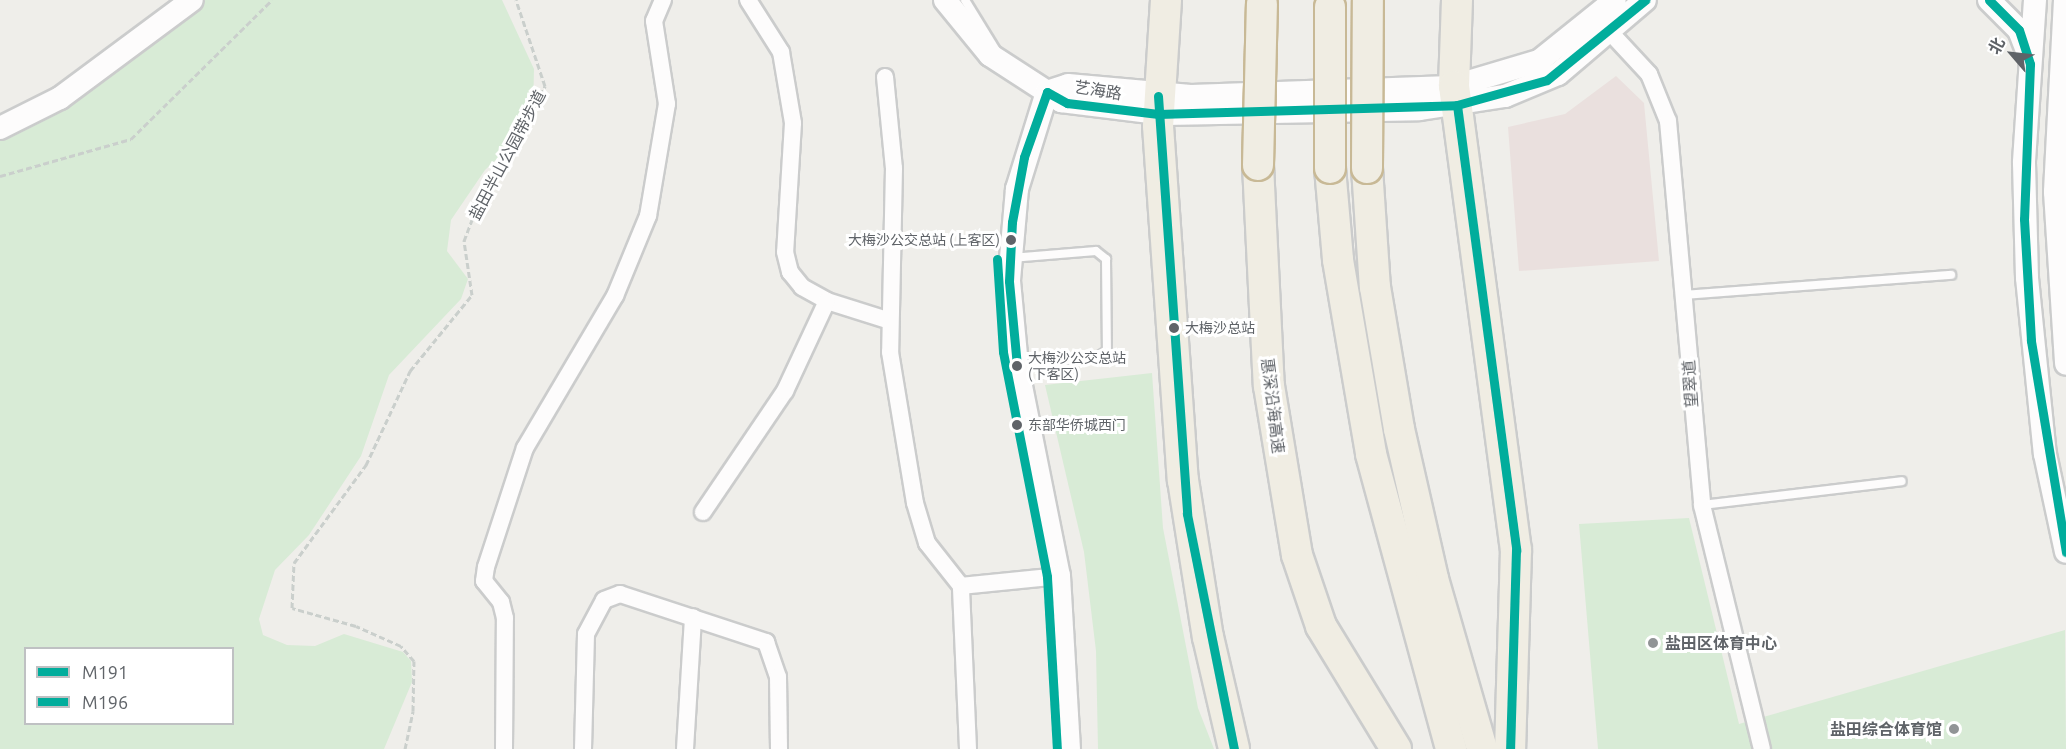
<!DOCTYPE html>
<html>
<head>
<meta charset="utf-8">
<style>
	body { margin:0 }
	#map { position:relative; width:2066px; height:749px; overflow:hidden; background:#efeeea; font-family:Ubuntu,"Noto Sans SC",sans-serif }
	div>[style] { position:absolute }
	.medical>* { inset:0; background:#eae0de }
	.green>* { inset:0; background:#d8ebd6 }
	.path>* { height:3px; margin-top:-1.5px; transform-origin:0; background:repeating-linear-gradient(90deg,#cacfcc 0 6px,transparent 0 9px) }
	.roads { filter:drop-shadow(2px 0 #cbcccc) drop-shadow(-2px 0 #cbcccc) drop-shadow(0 2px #cbcccc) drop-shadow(0 -2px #cbcccc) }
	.lane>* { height:8px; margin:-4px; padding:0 4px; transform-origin:4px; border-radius:4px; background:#fdfcfc }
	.street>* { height:16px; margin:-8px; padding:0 8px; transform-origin:8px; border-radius:8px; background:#fdfcfc }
	.secondary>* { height:22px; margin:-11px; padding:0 11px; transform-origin:11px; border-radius:11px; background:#fdfcfc }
	.highway>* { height:30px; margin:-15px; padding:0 15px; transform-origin:15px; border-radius:15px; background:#f0ede3 }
	.bridges { filter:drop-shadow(2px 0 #c8b996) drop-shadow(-2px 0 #c8b996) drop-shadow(0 2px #c8b996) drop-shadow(0 -2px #c8b996) }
	.highway-bridge>* { height:30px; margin:-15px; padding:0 15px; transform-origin:15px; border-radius:15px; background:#f0ede3 }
	.bus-1>* { height:9px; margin:-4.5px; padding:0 4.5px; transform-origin:4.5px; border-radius:4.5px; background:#01ad9c }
	.bus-2>* { height:9px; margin:-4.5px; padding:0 4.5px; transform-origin:4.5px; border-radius:4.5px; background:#01ad9c }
	.dots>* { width:16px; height:16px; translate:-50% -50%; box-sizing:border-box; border:3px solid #fff; border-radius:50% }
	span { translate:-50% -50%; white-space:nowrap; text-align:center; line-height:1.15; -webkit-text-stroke:6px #fff; paint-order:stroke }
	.bus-label { font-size:14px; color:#5f6368 }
	.right { translate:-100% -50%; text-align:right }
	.left { translate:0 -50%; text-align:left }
	.street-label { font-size:16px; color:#5f6368 }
	.poi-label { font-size:16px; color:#5f6368; font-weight:700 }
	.legend { position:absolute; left:24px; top:647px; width:210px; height:78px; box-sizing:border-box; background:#fff; border:2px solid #bfc1c3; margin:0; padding:8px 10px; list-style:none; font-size:18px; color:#5f6368 }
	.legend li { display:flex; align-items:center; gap:12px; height:30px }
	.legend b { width:30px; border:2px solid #bfc1c3 }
	.north { position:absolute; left:1982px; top:24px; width:60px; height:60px; -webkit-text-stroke:4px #fff; paint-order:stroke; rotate:298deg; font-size:16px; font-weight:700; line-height:24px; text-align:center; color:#5f6368 }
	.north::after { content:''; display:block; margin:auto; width:21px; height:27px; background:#5f6368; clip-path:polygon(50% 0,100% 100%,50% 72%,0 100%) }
</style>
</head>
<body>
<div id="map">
	<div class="medical">
		<i style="clip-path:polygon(1616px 76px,1644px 103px,1659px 261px,1519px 271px,1508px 127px,1565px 114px)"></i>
	</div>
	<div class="green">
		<i style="clip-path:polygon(evenodd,204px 0,502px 0,534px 69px,533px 113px,524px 133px,485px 170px,451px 220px,447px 251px,468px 279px,461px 299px,389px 375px,361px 456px,309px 535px,275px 570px,259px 619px,263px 635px,287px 645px,315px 646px,344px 634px,403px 652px,411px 661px,412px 682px,384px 749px,0 749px,0 136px,91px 86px,204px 0,26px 648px,232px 648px,232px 724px,26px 724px,26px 648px)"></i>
		<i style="clip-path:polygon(1152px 373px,1163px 528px,1198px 708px,1214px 749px,1098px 749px,1096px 651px,1084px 552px,1045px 385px)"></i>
		<i style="clip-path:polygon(1689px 518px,1739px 724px,2065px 630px,2066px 749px,1598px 749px,1579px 524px)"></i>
	</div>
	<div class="path">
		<i style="left:0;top:176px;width:136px;rotate:-15.8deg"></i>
		<i style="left:131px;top:139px;width:198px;rotate:-44.6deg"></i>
		<i style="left:405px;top:749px;width:39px;rotate:-78deg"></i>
		<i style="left:413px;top:711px;width:50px;rotate:-88.9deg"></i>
		<i style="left:414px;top:661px;width:20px;rotate:-131deg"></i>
		<i style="left:401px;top:646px;width:49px;rotate:-156deg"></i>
		<i style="left:356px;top:626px;width:66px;rotate:-164.3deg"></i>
		<i style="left:292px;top:608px;width:45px;rotate:-87.5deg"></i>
		<i style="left:294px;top:563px;width:122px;rotate:-53.7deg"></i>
		<i style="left:366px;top:465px;width:104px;rotate:-64.9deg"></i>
		<i style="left:410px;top:371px;width:98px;rotate:-50.8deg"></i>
		<i style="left:472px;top:295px;width:55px;rotate:-98.4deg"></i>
		<i style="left:464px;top:241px;width:43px;rotate:-69.4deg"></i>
		<i style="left:479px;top:201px;width:41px;rotate:-52.9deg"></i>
		<i style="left:504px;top:168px;width:92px;rotate:-63.4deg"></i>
		<i style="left:545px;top:86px;width:91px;rotate:-108.6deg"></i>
	</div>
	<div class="roads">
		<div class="lane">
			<i style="left:965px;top:0;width:67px;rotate:58.4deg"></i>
			<i style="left:1011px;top:258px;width:85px;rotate:-4.7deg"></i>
			<i style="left:1096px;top:251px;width:13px;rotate:39deg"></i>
			<i style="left:1106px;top:259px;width:92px;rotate:89.4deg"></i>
			<i style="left:1107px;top:351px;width:11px;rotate:146deg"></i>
			<i style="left:1098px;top:357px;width:81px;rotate:173.6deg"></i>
			<i style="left:1684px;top:295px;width:268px;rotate:-4.3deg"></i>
			<i style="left:1702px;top:505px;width:201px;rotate:-6.8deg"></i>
		</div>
		<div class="street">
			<i style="left:748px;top:0;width:62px;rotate:57.6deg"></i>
			<i style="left:781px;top:52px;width:72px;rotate:80.4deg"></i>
			<i style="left:793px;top:123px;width:129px;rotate:93.5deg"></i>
			<i style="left:785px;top:252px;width:21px;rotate:76deg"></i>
			<i style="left:790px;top:272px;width:19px;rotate:51deg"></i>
			<i style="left:802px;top:287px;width:29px;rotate:29deg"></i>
			<i style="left:827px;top:301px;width:63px;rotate:17.6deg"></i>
			<i style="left:1609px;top:31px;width:59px;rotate:47.1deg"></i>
			<i style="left:1649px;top:74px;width:51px;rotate:68deg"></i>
			<i style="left:1668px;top:121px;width:386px;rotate:84.9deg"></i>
			<i style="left:1702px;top:505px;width:251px;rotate:76.2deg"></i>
			<i style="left:885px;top:77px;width:91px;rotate:84.4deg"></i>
			<i style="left:894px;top:168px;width:184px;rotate:91.2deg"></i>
			<i style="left:890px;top:352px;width:153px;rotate:80.6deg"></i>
			<i style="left:915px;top:503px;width:42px;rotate:73.3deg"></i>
			<i style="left:927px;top:543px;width:55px;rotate:51.7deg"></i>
			<i style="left:703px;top:512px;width:146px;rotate:-55.9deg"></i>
			<i style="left:785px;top:391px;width:99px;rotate:-65deg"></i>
			<i style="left:504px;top:749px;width:131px;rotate:-89.6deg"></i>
			<i style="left:505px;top:618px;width:16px;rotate:-104deg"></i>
			<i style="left:501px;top:602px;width:27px;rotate:-129deg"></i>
			<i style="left:484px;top:581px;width:14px;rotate:-82deg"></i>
			<i style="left:486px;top:567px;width:125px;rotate:-71.9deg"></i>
			<i style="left:525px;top:448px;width:177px;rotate:-59.4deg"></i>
			<i style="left:615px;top:296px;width:87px;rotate:-67.6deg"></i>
			<i style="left:648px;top:216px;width:114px;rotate:-80.4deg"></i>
			<i style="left:667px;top:104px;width:84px;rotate:-98.9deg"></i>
			<i style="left:654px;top:21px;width:23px;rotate:-67deg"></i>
			<i style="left:583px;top:749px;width:115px;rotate:-88.5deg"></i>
			<i style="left:586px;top:634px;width:38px;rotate:-62deg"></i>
			<i style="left:604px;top:600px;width:17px;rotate:-21deg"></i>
			<i style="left:620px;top:594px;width:154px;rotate:18.2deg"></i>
			<i style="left:766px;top:642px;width:37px;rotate:71deg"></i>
			<i style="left:778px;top:677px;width:72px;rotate:89.2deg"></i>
			<i style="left:685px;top:749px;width:132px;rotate:-86.5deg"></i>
			<i style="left:968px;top:749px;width:163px;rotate:-92.5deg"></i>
			<i style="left:961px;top:586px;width:99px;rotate:-5.8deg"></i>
		</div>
		<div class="secondary">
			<i style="left:945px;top:0;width:71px;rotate:50.7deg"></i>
			<i style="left:990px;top:55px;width:85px;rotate:32.9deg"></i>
			<i style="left:1061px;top:101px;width:106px;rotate:7.1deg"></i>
			<i style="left:1166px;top:114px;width:253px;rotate:-1.1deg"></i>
			<i style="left:1419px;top:109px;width:87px;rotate:-8.6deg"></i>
			<i style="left:1505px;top:96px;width:57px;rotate:-22.5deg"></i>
			<i style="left:1558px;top:74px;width:114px;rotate:-40.4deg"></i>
			<i style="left:1989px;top:0;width:42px;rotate:45deg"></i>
			<i style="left:2019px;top:30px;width:28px;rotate:69deg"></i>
			<i style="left:2035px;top:0;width:163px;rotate:93.9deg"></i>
			<i style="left:2024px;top:163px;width:115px;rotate:88.5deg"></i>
			<i style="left:2027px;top:278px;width:177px;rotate:84.2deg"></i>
			<i style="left:2045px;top:454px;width:100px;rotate:77.9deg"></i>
			<i style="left:2065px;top:0;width:192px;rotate:93deg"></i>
			<i style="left:2055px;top:192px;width:172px;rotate:86.3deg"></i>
			<i style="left:1047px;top:92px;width:102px;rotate:107.2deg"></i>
			<i style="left:1017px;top:189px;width:92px;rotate:95deg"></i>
			<i style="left:1009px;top:281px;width:85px;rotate:84.6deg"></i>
			<i style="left:1017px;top:366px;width:214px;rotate:78.7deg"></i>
			<i style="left:1059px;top:576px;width:173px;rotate:86.7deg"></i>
			<i style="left:1047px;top:92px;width:22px;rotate:-18deg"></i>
			<i style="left:1068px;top:85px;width:123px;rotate:5.1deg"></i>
			<i style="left:1191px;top:96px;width:260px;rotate:-2deg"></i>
			<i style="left:1451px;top:87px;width:92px;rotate:-16.5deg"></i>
			<i style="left:1539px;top:61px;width:97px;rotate:-38.8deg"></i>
			<i style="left:0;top:128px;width:67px;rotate:-26.6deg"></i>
			<i style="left:60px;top:98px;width:164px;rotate:-36.6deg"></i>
		</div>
		<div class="highway">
			<i style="left:1166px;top:0;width:126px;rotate:93.6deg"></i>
			<i style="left:1158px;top:126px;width:355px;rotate:86deg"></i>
			<i style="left:1183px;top:480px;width:159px;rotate:81deg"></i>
			<i style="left:1208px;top:637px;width:115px;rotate:76.9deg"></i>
			<i style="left:1457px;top:0;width:86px;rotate:92deg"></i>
			<i style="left:1454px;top:86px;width:468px;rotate:82.4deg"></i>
			<i style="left:1516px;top:550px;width:199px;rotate:91.7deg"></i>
			<i style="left:1258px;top:165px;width:221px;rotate:87.2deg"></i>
			<i style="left:1269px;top:386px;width:171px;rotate:80.6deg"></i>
			<i style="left:1297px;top:555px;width:75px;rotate:71.3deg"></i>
			<i style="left:1321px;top:626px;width:144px;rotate:58.6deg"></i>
			<i style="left:1330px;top:168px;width:92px;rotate:85deg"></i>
			<i style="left:1338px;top:260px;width:197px;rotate:80.3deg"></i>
			<i style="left:1371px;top:454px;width:306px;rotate:74.8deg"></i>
			<i style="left:1367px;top:168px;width:119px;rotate:86.2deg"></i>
			<i style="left:1375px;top:287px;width:144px;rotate:80.4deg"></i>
			<i style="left:1399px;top:429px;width:154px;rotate:77.2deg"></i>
			<i style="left:1433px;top:579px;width:177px;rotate:73.9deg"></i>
		</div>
	</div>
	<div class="bridges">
		<div class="highway-bridge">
			<i style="left:1330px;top:7px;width:161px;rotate:90deg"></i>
			<i style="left:1258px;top:165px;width:161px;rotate:-88.6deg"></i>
			<i style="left:1367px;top:168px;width:168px;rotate:-89.7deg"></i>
		</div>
	</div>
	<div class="bus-1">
		<i style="left:1989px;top:0;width:42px;rotate:45deg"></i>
		<i style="left:2019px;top:30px;width:36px;rotate:72deg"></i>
		<i style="left:2030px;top:64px;width:155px;rotate:92.2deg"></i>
		<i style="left:2024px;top:219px;width:122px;rotate:86.7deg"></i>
		<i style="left:2031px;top:341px;width:214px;rotate:80.6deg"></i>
		<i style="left:1047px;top:92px;width:23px;rotate:29deg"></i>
		<i style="left:1067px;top:103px;width:92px;rotate:6.9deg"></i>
		<i style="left:1158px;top:114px;width:299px;rotate:-1.7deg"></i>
		<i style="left:1457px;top:105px;width:93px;rotate:-15.5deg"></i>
		<i style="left:1547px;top:80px;width:127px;rotate:-39.2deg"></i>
		<i style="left:1158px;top:96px;width:419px;rotate:86deg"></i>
		<i style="left:1187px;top:514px;width:240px;rotate:78.7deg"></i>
		<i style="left:1457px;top:105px;width:449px;rotate:82.4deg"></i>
		<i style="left:1516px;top:550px;width:199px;rotate:91.7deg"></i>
		<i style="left:1017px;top:366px;width:85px;rotate:-95.4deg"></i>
		<i style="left:1009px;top:281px;width:59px;rotate:-87.1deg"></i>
		<i style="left:1012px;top:222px;width:66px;rotate:-79.5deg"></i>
		<i style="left:1024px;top:157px;width:69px;rotate:-70.5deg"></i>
	</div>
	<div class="bus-2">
		<i style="left:997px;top:259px;width:93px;rotate:86.3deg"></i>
		<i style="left:1003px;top:352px;width:229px;rotate:78.9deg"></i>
		<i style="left:1047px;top:577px;width:172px;rotate:86.7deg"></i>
	</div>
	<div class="dots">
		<i style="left:1011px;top:240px;background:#5f6368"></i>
		<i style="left:1174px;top:328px;background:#5f6368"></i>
		<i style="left:1017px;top:366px;background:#5f6368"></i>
		<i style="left:1017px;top:425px;background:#5f6368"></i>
		<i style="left:1653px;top:643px;background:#919496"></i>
		<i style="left:1954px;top:729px;background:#919496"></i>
	</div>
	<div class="bus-label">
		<span class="right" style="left:1000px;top:240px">大梅沙公交总站 (上客区)</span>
		<span class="left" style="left:1185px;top:328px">大梅沙总站</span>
		<span class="left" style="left:1028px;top:366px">大梅沙公交总站<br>(下客区)</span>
		<span class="left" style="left:1028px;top:425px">东部华侨城西门</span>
	</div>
	<div class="street-label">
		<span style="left:1098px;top:90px;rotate:9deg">艺海路</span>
		<span style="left:507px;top:155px;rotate:-62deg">盐田半山公园带步道</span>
		<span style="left:1690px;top:384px;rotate:-94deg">望翠道</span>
		<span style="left:1273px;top:406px;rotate:83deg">惠深沿海高速</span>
	</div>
	<div class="poi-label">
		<span class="left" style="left:1665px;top:643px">盐田区体育中心</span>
		<span class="right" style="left:1942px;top:729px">盐田综合体育馆</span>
	</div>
	<ul class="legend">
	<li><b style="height:8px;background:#01ad9c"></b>M191</li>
	<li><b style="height:8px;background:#01ad9c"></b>M196</li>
	</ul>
	<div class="north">北</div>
</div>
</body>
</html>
